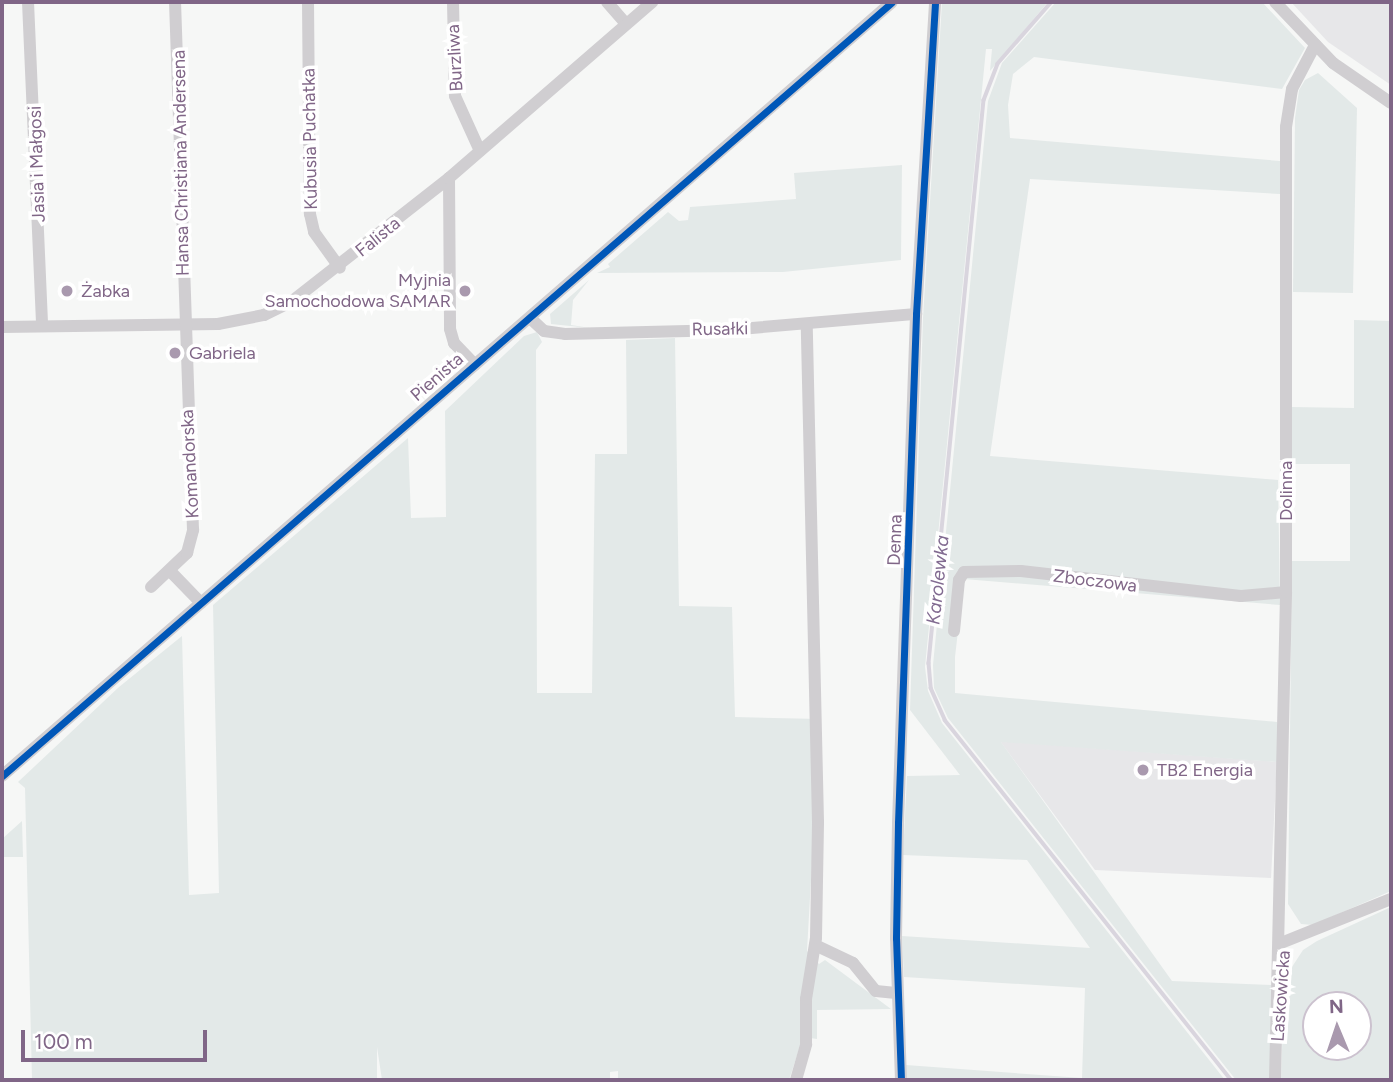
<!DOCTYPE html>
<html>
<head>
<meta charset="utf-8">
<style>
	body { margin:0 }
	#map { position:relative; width:1393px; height:1082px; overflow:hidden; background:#f6f7f6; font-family:Figtree,sans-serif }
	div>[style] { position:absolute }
	.built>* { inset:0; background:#e7e7e9 }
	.green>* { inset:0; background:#e3e9e8 }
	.stream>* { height:3.5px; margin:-1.75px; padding:0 1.75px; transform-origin:1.75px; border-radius:1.75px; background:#d9d5de }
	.minor>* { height:12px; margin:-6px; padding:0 6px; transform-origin:6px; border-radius:6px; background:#d0ced1 }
	.cycleway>* { height:7px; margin:-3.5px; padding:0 3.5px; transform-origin:3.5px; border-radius:3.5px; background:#0057b8 }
	.dots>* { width:19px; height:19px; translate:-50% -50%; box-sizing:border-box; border:4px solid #fff; border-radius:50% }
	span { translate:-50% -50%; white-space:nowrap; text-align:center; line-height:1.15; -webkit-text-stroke:7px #fff; paint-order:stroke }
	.street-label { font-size:18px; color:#806687 }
	.poi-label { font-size:18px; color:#806687 }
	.right { translate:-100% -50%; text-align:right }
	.left { translate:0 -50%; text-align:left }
	.water-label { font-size:19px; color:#826b91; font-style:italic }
	.frame { position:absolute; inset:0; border:4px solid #806687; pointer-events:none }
	.north { position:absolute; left:1302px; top:991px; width:70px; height:70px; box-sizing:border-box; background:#fff; border:2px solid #ccc2cf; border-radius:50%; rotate:358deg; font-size:19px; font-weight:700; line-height:28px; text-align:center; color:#806687 }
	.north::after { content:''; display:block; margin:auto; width:24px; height:32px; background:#a999ae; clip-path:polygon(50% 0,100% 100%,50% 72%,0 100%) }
	.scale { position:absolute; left:21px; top:1030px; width:186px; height:32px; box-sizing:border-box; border:4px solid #806687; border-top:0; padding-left:9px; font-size:21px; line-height:24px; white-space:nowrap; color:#806687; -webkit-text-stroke:5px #fff; paint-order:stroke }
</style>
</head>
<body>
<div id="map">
	<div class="built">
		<i style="clip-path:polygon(1291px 2px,1391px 2px,1391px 85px,1328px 42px)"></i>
		<i style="clip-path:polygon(1000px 741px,1277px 762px,1271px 878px,1095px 870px)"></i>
	</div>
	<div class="green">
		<i style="clip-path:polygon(942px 2px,1048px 2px,990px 71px,992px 49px,986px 49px,925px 667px,928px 691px,942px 723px,1225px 1080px,906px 1080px,906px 1065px,1082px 1078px,1085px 988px,904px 977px,902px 936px,1090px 948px,1027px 860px,903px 855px,907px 776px,960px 775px,910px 710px,923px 318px)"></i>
		<i style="clip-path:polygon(1056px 2px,1262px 2px,1305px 48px,1282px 89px,1034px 57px,1013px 74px,1008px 105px,1010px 138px,1280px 161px,1280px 194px,1030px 179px,990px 456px,1278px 480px,1280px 605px,964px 579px,955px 657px,955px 693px,1277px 722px,1277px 762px,1001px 742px,1172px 981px,1271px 985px,1270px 1080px,1236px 1080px,948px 718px,934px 688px,933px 665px,988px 101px,1002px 63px)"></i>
		<i style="clip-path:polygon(1318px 73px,1357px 108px,1353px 293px,1293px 292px,1295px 118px,1299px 90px,1305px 80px)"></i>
		<i style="clip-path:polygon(902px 165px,901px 260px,783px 272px,597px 273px,610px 267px,608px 264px,668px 212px,679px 221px,688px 220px,690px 207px,796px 199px,794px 173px)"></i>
		<i style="clip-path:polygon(589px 280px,573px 300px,571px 325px,590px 328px,551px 324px,550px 314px)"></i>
		<i style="clip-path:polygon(1354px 320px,1391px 321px,1391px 891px,1313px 925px,1301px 924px,1288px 904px,1292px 561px,1350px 561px,1350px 464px,1292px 464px,1292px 407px,1354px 408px)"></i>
		<i style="clip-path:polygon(537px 332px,542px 342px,536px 350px,537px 693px,592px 693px,595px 454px,627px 454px,626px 340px,675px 338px,679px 606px,732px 607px,735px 717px,820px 719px,807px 951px,819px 964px,825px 960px,891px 1009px,817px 1010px,817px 1039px,803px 1037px,789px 1080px,618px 1080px,618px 1071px,610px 1072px,610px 1080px,382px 1080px,377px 1047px,377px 1080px,32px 1080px,25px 788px,18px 782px,119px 687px,182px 636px,189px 895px,219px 893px,213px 605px,408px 438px,411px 518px,446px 517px,445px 411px,524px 336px)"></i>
		<i style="clip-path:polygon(22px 821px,23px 857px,2px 857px,2px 839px)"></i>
		<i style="clip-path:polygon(evenodd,1391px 907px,1391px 1080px,1281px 1080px,1284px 991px,1290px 970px,1303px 950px,1317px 941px,1391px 907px,1316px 1005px,1358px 1005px,1358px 1047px,1316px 1047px,1316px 1005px)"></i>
	</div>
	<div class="stream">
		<i style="left:1052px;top:2px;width:82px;rotate:131.1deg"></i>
		<i style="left:998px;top:64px;width:39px;rotate:111deg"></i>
		<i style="left:984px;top:100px;width:566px;rotate:95.58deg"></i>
		<i style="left:929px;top:663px;width:25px;rotate:85deg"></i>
		<i style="left:931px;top:688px;width:35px;rotate:66deg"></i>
		<i style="left:945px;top:720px;width:460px;rotate:51.5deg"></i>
	</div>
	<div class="minor">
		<i style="left:28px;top:2px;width:324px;rotate:87.5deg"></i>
		<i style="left:308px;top:2px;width:212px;rotate:89.5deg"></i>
		<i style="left:310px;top:214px;width:18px;rotate:77deg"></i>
		<i style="left:314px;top:232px;width:44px;rotate:54.2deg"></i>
		<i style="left:453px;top:2px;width:94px;rotate:88.8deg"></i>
		<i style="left:455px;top:96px;width:60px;rotate:65.6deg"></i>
		<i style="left:607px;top:2px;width:29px;rotate:49deg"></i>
		<i style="left:1275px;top:2px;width:84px;rotate:46.4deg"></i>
		<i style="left:1333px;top:63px;width:70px;rotate:34.6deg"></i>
		<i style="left:449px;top:178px;width:151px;rotate:89.6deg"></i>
		<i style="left:450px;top:329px;width:15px;rotate:74deg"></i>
		<i style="left:454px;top:343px;width:30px;rotate:46deg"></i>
		<i style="left:530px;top:318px;width:19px;rotate:43deg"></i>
		<i style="left:544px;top:331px;width:21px;rotate:8deg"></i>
		<i style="left:565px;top:334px;width:163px;rotate:-1.4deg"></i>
		<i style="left:728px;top:330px;width:189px;rotate:-4.9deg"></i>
		<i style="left:2px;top:327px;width:216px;rotate:-0.8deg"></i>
		<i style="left:218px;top:324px;width:47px;rotate:-11.1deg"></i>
		<i style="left:264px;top:315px;width:30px;rotate:-26deg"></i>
		<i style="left:291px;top:302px;width:201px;rotate:-38.1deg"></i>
		<i style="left:449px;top:178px;width:269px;rotate:-40.9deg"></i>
		<i style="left:171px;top:572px;width:43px;rotate:45.9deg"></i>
		<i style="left:151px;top:587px;width:50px;rotate:-43.4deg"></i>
		<i style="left:187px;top:553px;width:24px;rotate:-75deg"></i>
		<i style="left:193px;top:530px;width:528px;rotate:-91.95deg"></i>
		<i style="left:954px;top:631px;width:51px;rotate:-84.4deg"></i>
		<i style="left:959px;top:580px;width:9px;rotate:-58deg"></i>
		<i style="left:964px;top:572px;width:57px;rotate:-1deg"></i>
		<i style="left:1021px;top:571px;width:221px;rotate:6.5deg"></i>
		<i style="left:1241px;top:596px;width:45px;rotate:-5.1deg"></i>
		<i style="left:2px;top:776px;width:1179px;rotate:-41.01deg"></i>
		<i style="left:1281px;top:943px;width:118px;rotate:-21.8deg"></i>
		<i style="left:815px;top:945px;width:42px;rotate:25.3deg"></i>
		<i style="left:853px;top:963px;width:36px;rotate:51deg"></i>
		<i style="left:876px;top:991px;width:20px;rotate:6deg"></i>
		<i style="left:796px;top:1080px;width:37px;rotate:-74deg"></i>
		<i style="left:806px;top:1044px;width:45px;rotate:-90deg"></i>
		<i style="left:806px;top:999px;width:62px;rotate:-80.7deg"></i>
		<i style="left:816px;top:938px;width:116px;rotate:-89deg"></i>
		<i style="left:818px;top:822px;width:497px;rotate:-91.3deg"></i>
		<i style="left:901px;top:1080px;width:142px;rotate:-92deg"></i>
		<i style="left:896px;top:938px;width:115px;rotate:-89deg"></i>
		<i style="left:898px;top:823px;width:509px;rotate:-87.97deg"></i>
		<i style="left:916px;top:314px;width:313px;rotate:-86.5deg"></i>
		<i style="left:1275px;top:1080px;width:488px;rotate:-88.7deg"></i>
		<i style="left:1286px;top:592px;width:465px;rotate:-90deg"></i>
		<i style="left:1286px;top:127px;width:38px;rotate:-81deg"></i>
		<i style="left:1292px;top:89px;width:50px;rotate:-62.4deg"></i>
	</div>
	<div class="cycleway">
		<i style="left:2px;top:776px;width:1179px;rotate:-41.01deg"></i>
		<i style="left:901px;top:1080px;width:142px;rotate:-92deg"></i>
		<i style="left:896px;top:938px;width:115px;rotate:-89deg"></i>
		<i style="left:898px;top:823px;width:509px;rotate:-87.97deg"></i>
		<i style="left:916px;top:314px;width:313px;rotate:-86.5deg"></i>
	</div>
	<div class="dots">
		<i style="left:67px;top:291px;background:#a999ae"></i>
		<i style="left:465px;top:291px;background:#a999ae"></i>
		<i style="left:175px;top:353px;background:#a999ae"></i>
		<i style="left:1143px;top:770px;background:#a999ae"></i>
	</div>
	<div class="street-label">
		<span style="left:455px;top:58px;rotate:-93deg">Burzliwa</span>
		<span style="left:310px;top:139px;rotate:-91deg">Kubusia Puchatka</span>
		<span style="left:181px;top:163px;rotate:-91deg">Hansa Christiana Andersena</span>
		<span style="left:37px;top:164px;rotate:-92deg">Jasia i Małgosi</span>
		<span style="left:378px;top:237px;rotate:-39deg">Falista</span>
		<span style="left:720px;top:329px;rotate:-1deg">Rusałki</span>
		<span style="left:437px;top:377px;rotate:-41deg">Pienista</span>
		<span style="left:190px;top:464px;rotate:-93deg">Komandorska</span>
		<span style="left:1286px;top:491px;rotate:-90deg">Dolinna</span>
		<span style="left:895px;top:540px;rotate:-88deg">Denna</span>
		<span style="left:1095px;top:581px;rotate:7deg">Zboczowa</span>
		<span style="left:1281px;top:996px;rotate:-86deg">Laskowicka</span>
	</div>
	<div class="poi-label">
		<span class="right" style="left:451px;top:291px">Myjnia<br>Samochodowa SAMAR</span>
		<span class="left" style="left:81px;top:291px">Żabka</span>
		<span class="left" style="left:189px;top:353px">Gabriela</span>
		<span class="left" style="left:1157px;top:770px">TB2 Energia</span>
	</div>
	<div class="water-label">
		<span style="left:938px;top:580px;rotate:-84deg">Karolewka</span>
	</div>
	<div class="frame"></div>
	<div class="north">N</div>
	<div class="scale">100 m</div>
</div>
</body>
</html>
